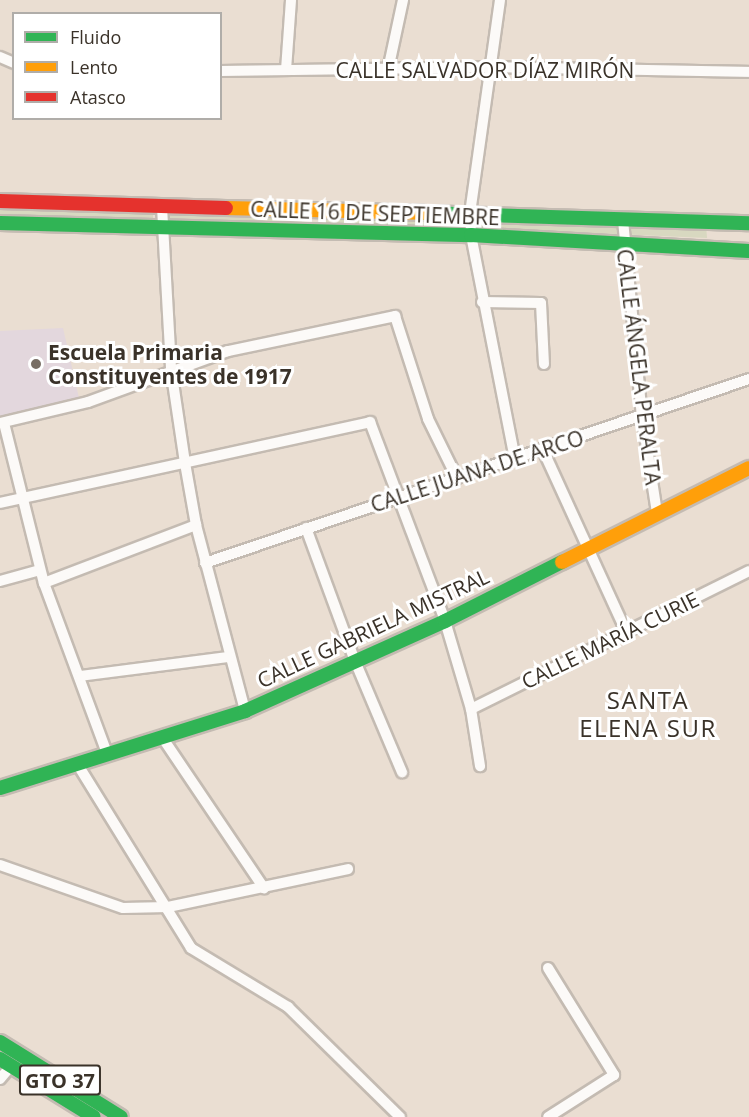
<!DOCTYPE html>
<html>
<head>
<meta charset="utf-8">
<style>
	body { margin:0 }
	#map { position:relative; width:749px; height:1117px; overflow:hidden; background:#eaded2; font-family:"Open Sans",sans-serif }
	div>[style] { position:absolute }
	.education>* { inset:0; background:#e3d7dd }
	.green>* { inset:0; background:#d8d8c0; transform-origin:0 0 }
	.roads { filter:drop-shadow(2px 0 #c4bbb2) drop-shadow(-2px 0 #c4bbb2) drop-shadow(0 2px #c4bbb2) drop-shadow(0 -2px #c4bbb2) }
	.street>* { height:10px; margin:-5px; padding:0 5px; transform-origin:5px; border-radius:5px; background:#fcfaf8 }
	.fast>* { height:14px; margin:-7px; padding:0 7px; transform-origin:7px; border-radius:7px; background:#30b455 }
	.slow>* { height:14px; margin:-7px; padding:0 7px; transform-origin:7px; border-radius:7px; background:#ff9f0a }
	.jam>* { height:14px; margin:-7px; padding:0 7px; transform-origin:7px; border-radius:7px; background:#e5322d }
	.dots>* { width:16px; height:16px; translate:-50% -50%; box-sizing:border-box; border:3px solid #fff; border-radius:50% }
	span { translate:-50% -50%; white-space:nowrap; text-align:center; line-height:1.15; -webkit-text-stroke:6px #fff; paint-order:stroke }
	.shield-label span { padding:2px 4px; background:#fff; border:2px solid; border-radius:4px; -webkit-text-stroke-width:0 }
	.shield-label { font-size:20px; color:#3a3229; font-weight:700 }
	.street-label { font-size:21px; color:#3a3229 }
	.poi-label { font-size:21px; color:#3a3229; font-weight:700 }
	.left { translate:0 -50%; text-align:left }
	.quarter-label { font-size:24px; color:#3a3229; letter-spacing:1.5px }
	.legend { position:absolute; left:12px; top:12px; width:210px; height:108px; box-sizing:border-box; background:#fff; border:2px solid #b0ada9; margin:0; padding:8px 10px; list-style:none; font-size:18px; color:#3a3229 }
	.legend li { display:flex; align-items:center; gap:12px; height:30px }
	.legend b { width:30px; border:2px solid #b0ada9 }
</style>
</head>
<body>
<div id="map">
	<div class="education">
		<i style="clip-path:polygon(63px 328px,79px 398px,0 416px,0 331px)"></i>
	</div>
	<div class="green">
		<i style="clip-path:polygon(0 208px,153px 214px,153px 225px,0 216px)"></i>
		<i style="left:166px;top:214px;width:136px;height:10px;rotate:1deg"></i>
		<i style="clip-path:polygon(318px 218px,455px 218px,454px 229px,318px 226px)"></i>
		<i style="clip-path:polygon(478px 219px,706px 224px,707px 238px,477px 228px)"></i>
	</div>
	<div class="roads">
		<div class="street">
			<i style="left:500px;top:0;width:215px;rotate:98deg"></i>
			<i style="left:470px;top:213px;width:22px;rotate:87deg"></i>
			<i style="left:471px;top:235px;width:228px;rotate:78.9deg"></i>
			<i style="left:0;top:57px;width:15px;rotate:23deg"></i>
			<i style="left:286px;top:70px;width:70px;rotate:-85.9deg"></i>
			<i style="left:388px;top:70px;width:72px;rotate:-77.9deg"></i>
			<i style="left:220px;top:71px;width:272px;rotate:-0.8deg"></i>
			<i style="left:492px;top:67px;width:257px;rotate:1.1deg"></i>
			<i style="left:162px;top:207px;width:162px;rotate:86.8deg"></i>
			<i style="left:171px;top:369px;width:95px;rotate:81.5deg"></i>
			<i style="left:185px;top:463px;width:63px;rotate:79.9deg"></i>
			<i style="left:196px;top:525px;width:192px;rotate:75.2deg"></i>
			<i style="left:623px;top:220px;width:197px;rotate:84.5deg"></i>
			<i style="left:642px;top:416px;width:98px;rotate:81.2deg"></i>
			<i style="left:482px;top:302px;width:59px;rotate:1deg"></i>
			<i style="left:541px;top:303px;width:61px;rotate:87.2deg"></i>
			<i style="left:0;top:423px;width:90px;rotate:-13.4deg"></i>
			<i style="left:88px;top:402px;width:149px;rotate:-20deg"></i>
			<i style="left:228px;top:351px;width:171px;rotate:-11.8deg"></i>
			<i style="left:395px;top:316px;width:108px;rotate:72.2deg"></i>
			<i style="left:428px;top:419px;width:66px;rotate:63.8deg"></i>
			<i style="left:4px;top:423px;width:165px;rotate:76deg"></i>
			<i style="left:44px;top:583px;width:184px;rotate:69.7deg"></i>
			<i style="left:543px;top:450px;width:199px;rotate:65.4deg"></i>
			<i style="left:0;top:503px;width:379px;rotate:-12.3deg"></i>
			<i style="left:370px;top:422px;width:213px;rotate:69.3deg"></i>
			<i style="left:445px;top:621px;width:92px;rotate:73.5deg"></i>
			<i style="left:471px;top:709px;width:58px;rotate:81deg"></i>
			<i style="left:306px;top:528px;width:142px;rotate:69.8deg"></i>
			<i style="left:355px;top:661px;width:121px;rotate:67.1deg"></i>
			<i style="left:205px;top:563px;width:574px;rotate:-18.69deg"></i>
			<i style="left:0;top:581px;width:41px;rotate:-15.4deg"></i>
			<i style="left:44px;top:583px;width:163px;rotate:-20.9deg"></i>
			<i style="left:80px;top:676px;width:150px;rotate:-7.3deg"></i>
			<i style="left:471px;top:709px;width:310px;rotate:-26.4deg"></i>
			<i style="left:164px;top:740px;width:179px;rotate:56deg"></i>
			<i style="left:78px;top:765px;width:215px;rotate:58.3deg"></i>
			<i style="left:191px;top:948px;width:114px;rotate:31.3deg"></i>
			<i style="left:288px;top:1007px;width:157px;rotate:44.5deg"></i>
			<i style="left:0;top:865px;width:130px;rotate:19.3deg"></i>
			<i style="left:123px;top:908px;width:45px;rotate:-1.3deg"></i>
			<i style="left:168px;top:907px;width:184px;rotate:-11.9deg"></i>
			<i style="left:548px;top:968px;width:126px;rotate:58.3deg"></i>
			<i style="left:614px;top:1075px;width:78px;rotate:147.5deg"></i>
			<i style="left:0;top:1079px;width:17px;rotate:-50deg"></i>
		</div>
		<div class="fast">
			<i style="left:424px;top:213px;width:325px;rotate:1.8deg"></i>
			<i style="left:0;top:223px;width:471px;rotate:1.5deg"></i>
			<i style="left:471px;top:235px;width:278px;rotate:3.3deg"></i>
			<i style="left:0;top:788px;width:257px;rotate:-17.4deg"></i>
			<i style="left:245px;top:711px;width:219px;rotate:-24.2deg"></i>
			<i style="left:445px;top:621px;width:131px;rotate:-26.8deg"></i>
			<i style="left:0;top:1042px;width:142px;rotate:31.8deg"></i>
			<i style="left:0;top:1059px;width:110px;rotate:31.7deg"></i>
		</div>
		<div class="slow">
			<i style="left:226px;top:208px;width:198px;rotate:1.4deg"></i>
			<i style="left:562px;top:562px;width:209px;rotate:-26.7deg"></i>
		</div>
		<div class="jam">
			<i style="left:0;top:201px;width:226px;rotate:1.8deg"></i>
		</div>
	</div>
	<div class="dots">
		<i style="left:36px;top:364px;background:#786e64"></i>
	</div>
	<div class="shield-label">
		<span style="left:60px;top:1080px">GTO 37</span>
	</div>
	<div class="street-label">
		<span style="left:485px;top:70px">CALLE SALVADOR DÍAZ MIRÓN</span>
		<span style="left:375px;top:213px;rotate:2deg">CALLE 16 DE SEPTIEMBRE</span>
		<span style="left:639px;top:367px;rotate:83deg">CALLE ÁNGELA PERALTA</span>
		<span style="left:477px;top:471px;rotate:-18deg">CALLE JUANA DE ARCO</span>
		<span style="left:373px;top:628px;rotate:-25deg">CALLE GABRIELA MISTRAL</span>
		<span style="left:610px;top:640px;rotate:-26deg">CALLE MARÍA CURIE</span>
	</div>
	<div class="poi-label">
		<span class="left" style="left:48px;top:364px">Escuela Primaria<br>Constituyentes de 1917</span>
	</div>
	<div class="quarter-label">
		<span style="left:648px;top:714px">SANTA<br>ELENA SUR</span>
	</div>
	<ul class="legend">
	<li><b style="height:8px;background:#30b455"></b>Fluido</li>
	<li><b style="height:8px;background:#ff9f0a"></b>Lento</li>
	<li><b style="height:8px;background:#e5322d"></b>Atasco</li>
	</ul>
</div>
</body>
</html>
